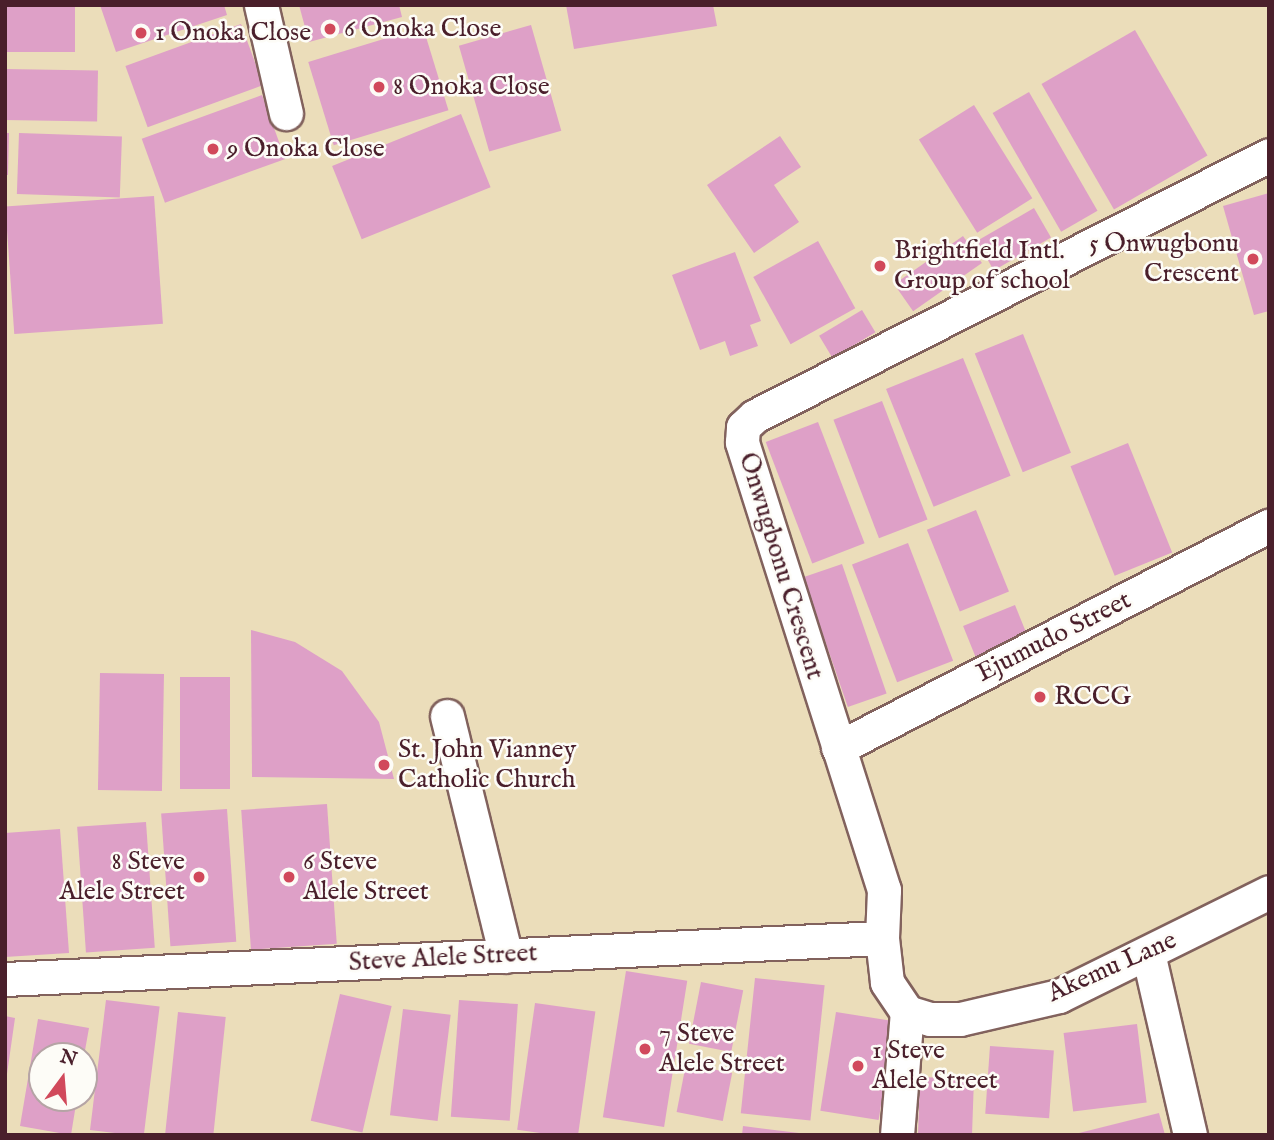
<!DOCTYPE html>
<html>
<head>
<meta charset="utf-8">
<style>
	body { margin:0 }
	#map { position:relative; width:1274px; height:1140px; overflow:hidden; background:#ebddba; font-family:"IM FELL English",serif }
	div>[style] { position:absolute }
	.building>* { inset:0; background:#dea0c7; transform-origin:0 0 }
	.roads { filter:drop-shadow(2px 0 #82625d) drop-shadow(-2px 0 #82625d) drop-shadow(0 2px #82625d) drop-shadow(0 -2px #82625d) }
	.minor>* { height:33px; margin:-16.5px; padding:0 16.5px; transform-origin:16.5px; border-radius:16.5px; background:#fff }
	.dots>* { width:19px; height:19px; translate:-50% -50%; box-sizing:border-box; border:4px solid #fdfcf7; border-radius:50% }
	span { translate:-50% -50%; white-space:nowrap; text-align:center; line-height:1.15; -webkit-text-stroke:5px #fdfcf7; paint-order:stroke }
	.poi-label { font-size:26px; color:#4a1f2b }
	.left { translate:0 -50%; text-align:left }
	.right { translate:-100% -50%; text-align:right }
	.street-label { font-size:26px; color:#4a1f2b }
	.frame { position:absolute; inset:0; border:7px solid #4a1f2b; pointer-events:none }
	.north { position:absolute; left:28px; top:1042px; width:70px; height:70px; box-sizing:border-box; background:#fdfcf7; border:2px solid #b5a4a5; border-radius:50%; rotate:16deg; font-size:19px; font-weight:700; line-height:28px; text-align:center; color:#4a1f2b }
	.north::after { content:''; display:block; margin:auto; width:24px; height:32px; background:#d1495b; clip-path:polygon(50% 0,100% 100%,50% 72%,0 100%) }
</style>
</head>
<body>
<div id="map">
	<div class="building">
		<i style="left:5px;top:5px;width:70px;height:47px"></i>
		<i style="clip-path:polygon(100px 5px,224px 5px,227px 15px,116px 52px)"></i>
		<i style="clip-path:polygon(299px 5px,399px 5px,402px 17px,309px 42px)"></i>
		<i style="clip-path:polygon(566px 5px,713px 5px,717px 26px,574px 49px)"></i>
		<i style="left:241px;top:24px;width:65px;height:123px;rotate:70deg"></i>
		<i style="left:531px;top:25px;width:110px;height:75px;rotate:74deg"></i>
		<i style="left:423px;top:27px;width:87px;height:120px;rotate:73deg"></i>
		<i style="left:1135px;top:30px;width:145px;height:108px;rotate:60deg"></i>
		<i style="left:5px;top:69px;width:93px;height:51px;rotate:1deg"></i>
		<i style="left:1029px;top:92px;width:137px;height:42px;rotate:60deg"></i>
		<i style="left:262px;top:95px;width:68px;height:128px;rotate:70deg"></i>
		<i style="left:974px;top:105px;width:110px;height:65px;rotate:58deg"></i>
		<i style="left:461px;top:114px;width:79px;height:139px;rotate:68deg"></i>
		<i style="clip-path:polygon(5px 133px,9px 133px,8px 175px,5px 175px)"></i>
		<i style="left:19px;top:133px;width:103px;height:61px;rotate:2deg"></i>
		<i style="clip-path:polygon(780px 136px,801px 167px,774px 185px,799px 222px,754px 253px,707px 185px)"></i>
		<i style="clip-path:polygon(1269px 193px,1269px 311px,1254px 315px,1223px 206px)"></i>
		<i style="left:154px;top:196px;width:128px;height:149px;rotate:86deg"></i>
		<i style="left:1034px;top:208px;width:34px;height:66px;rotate:60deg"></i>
		<i style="left:963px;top:236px;width:33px;height:84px;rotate:55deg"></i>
		<i style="left:818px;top:241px;width:77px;height:74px;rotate:61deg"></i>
		<i style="clip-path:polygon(735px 252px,761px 321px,750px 325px,758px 346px,730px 356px,725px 341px,700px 350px,672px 275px)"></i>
		<i style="left:862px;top:310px;width:26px;height:50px;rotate:59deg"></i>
		<i style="left:1023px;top:334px;width:128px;height:52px;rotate:68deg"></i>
		<i style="left:963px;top:358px;width:127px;height:83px;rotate:68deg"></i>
		<i style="left:882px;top:401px;width:127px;height:52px;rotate:69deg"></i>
		<i style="left:818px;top:422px;width:130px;height:56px;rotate:69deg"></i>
		<i style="left:1128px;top:443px;width:118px;height:62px;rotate:68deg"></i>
		<i style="left:976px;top:510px;width:88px;height:53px;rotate:68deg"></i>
		<i style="left:908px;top:543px;width:126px;height:60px;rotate:69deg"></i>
		<i style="left:842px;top:564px;width:137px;height:41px;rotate:71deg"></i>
		<i style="left:1015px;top:605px;width:35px;height:56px;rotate:68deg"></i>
		<i style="clip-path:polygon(251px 630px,295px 642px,342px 671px,379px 722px,394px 779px,252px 777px)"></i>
		<i style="left:100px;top:673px;width:64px;height:117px;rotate:1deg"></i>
		<i style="left:180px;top:677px;width:50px;height:112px"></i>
		<i style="left:327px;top:804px;width:140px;height:86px;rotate:86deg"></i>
		<i style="left:227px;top:809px;width:133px;height:66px;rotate:86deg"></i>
		<i style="left:146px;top:822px;width:126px;height:69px;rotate:86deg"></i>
		<i style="clip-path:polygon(60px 829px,69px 953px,5px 957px,5px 833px)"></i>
		<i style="left:626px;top:971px;width:62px;height:148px;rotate:9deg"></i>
		<i style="left:755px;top:978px;width:70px;height:136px;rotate:6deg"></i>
		<i style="left:701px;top:982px;width:43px;height:63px;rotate:11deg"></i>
		<i style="left:340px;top:994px;width:53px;height:130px;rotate:13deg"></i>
		<i style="left:106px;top:1000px;width:54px;height:131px;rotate:7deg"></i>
		<i style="left:459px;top:1000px;width:59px;height:117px;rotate:4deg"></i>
		<i style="left:535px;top:1003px;width:61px;height:128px;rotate:8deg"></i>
		<i style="left:403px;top:1009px;width:48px;height:107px;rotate:7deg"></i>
		<i style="left:178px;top:1012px;width:48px;height:124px;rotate:6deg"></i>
		<i style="left:836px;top:1012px;width:59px;height:100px;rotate:9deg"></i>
		<i style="clip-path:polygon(5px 1016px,15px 1018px,7px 1074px,5px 1074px)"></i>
		<i style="clip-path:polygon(38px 1019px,89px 1028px,84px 1056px,42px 1056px,42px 1098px,77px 1098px,71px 1135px,20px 1126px)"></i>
		<i style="left:1137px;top:1024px;width:79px;height:74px;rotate:83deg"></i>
		<i style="left:990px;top:1046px;width:64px;height:68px;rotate:4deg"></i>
		<i style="left:686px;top:1064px;width:47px;height:49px;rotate:11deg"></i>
		<i style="left:920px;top:1077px;width:54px;height:58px;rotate:2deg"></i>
		<i style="clip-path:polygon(1159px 1113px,1165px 1135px,1075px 1135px,1075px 1134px)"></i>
		<i style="clip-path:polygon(743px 1126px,799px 1133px,799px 1135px,742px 1135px)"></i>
	</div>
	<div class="roads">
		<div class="minor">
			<i style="left:261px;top:5px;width:111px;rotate:77deg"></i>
			<i style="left:447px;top:716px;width:247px;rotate:76.2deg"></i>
			<i style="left:838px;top:748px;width:485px;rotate:-27.3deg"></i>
			<i style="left:1148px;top:953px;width:187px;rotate:77deg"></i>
			<i style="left:5px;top:979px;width:878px;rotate:-2.68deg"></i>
			<i style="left:907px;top:1012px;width:36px;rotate:-124deg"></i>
			<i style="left:887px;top:982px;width:44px;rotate:-96.5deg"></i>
			<i style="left:882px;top:938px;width:48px;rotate:-87.6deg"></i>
			<i style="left:884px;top:890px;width:470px;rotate:-107.6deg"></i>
			<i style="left:742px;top:442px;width:15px;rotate:-86deg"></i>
			<i style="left:743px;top:427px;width:16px;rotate:-43deg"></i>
			<i style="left:755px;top:416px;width:576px;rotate:-26.92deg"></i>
			<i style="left:907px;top:1012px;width:24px;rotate:17deg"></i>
			<i style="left:930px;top:1019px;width:30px"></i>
			<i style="left:960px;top:1019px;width:102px;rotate:-13.1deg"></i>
			<i style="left:1059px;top:996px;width:234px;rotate:-26.3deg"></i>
			<i style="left:897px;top:1135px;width:123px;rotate:-85.4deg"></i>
		</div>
	</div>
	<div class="dots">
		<i style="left:330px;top:29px;background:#d1495b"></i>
		<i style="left:141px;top:33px;background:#d1495b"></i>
		<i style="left:379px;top:87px;background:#d1495b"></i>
		<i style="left:213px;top:149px;background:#d1495b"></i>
		<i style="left:1253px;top:259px;background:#d1495b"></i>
		<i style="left:880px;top:266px;background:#d1495b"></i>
		<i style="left:1040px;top:697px;background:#d1495b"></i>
		<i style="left:384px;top:765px;background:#d1495b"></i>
		<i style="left:199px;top:877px;background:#d1495b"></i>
		<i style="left:289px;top:877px;background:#d1495b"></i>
		<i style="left:645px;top:1049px;background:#d1495b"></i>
		<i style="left:858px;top:1066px;background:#d1495b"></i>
	</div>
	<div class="poi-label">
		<span class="left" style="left:344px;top:29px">6 Onoka Close</span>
		<span class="left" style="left:155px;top:33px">1 Onoka Close</span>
		<span class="left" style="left:393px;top:87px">8 Onoka Close</span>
		<span class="left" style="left:227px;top:149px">9 Onoka Close</span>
		<span class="right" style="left:1239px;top:259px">5 Onwugbonu<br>Crescent</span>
		<span class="left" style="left:894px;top:266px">Brightfield Intl.<br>Group of school</span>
		<span class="left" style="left:1054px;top:697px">RCCG</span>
		<span class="left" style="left:398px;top:765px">St. John Vianney<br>Catholic Church</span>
		<span class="right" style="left:185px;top:877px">8 Steve<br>Alele Street</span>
		<span class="left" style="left:303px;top:877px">6 Steve<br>Alele Street</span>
		<span class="left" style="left:659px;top:1049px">7 Steve<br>Alele Street</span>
		<span class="left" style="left:872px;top:1066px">1 Steve<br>Alele Street</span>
	</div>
	<div class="street-label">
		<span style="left:781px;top:566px;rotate:73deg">Onwugbonu Crescent</span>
		<span style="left:1054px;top:637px;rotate:-27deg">Ejumudo Street</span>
		<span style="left:443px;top:958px;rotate:-3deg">Steve Alele Street</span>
		<span style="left:1112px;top:967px;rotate:-24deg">Akemu Lane</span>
	</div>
	<div class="frame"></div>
	<div class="north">N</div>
</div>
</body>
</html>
